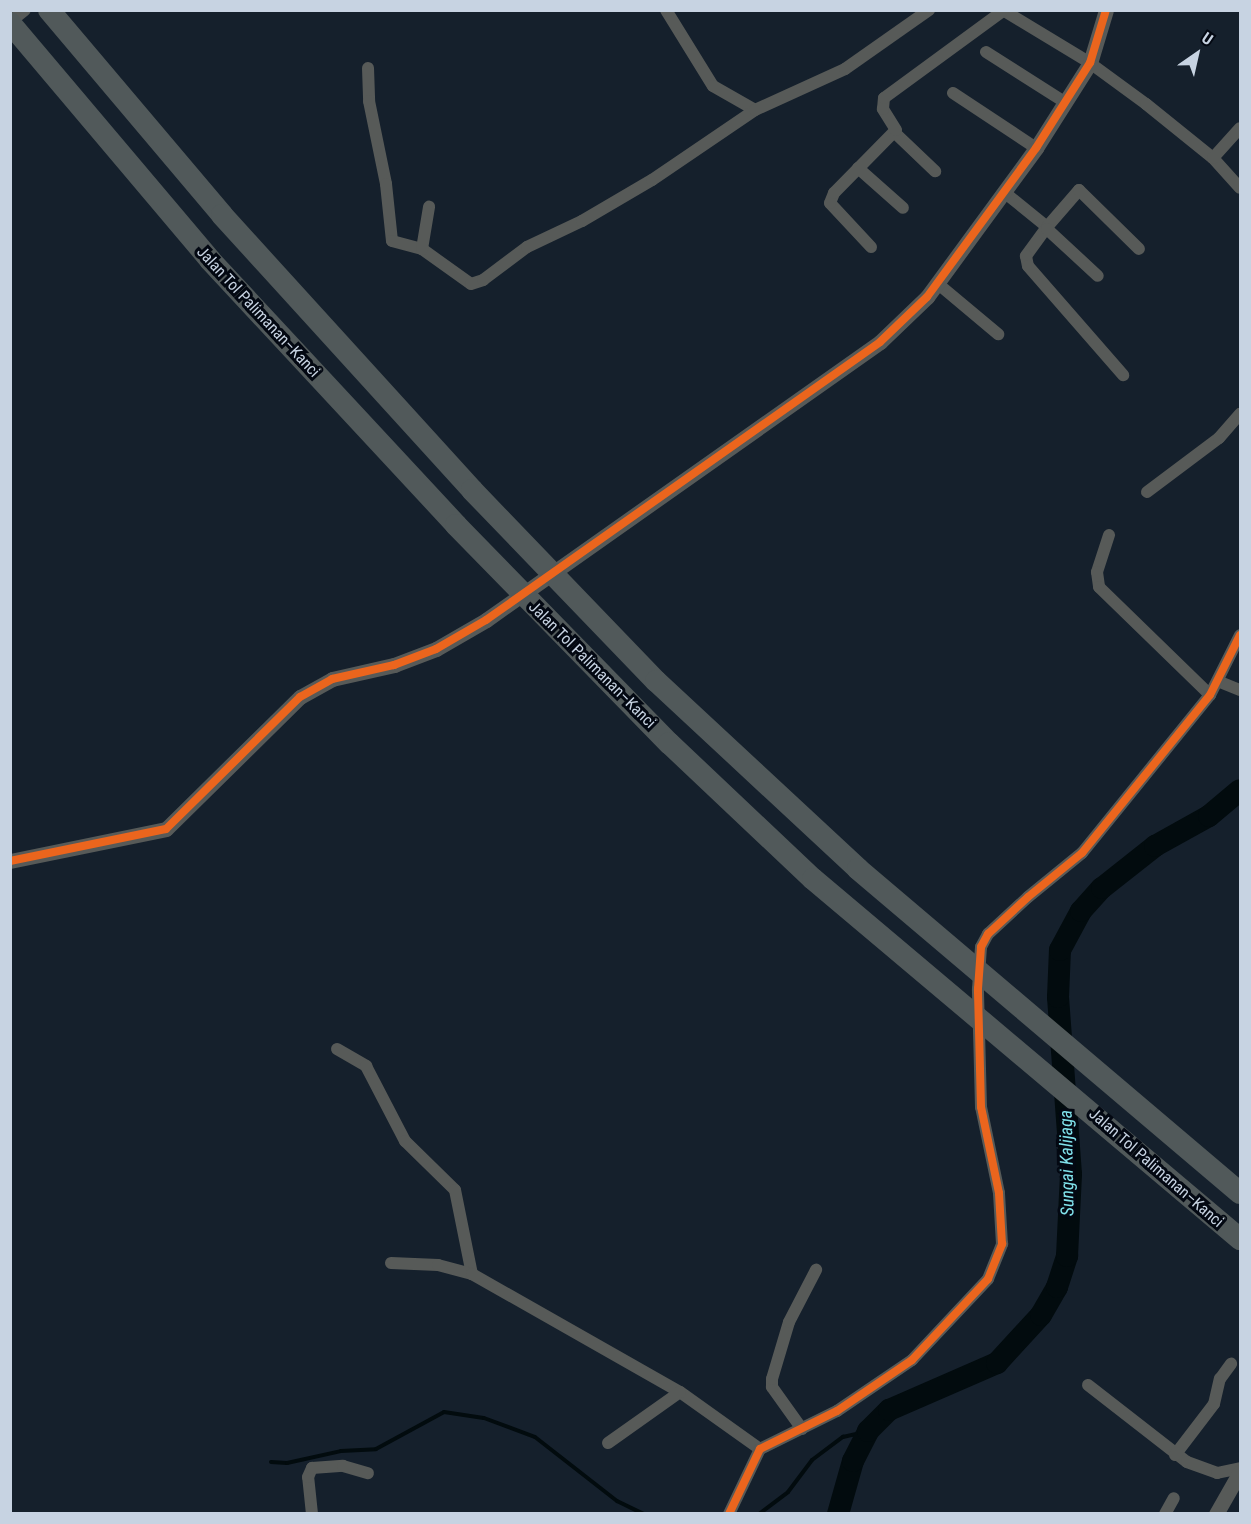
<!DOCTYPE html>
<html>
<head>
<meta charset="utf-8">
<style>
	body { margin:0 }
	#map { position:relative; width:1251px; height:1524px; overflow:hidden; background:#15202c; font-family:"Roboto Condensed",sans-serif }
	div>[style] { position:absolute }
	.stream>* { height:4px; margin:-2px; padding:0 2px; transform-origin:2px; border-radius:2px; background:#020b0e }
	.river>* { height:22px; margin:-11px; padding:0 11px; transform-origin:11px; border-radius:11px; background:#020b0e }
	.minor>* { height:12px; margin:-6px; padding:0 6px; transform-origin:6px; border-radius:6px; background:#575a58 }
	.tertiary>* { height:15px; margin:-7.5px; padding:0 7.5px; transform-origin:7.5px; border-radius:7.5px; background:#575a58 }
	.motorway>* { height:22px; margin:-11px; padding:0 11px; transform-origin:11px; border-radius:11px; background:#51595a }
	.cycleway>* { height:8px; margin:-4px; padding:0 4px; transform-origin:4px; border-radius:4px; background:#eb651d }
	span { translate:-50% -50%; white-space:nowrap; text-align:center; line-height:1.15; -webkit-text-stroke:6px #030812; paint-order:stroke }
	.street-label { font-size:16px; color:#c7d3e2 }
	.water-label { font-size:18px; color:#81e3ec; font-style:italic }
	.frame { position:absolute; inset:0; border:12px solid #c7d3e2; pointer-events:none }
	.north { position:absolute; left:1167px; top:24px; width:60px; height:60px; -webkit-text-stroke:4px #030812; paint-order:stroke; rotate:34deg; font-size:16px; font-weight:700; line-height:24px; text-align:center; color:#c7d3e2 }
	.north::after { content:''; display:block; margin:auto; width:21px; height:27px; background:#c7d3e2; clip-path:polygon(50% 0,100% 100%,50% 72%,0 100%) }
</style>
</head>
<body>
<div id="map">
	<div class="stream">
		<i style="left:271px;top:1462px;width:16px;rotate:4deg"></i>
		<i style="left:287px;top:1463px;width:55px;rotate:-12.5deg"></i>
		<i style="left:341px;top:1451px;width:35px;rotate:-3deg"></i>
		<i style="left:376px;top:1449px;width:77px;rotate:-28.6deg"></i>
		<i style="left:444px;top:1412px;width:40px;rotate:8.5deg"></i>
		<i style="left:484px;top:1418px;width:54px;rotate:20.4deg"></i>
		<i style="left:535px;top:1437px;width:104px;rotate:38deg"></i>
		<i style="left:617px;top:1501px;width:30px;rotate:26deg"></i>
		<i style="left:759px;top:1514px;width:36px;rotate:-37deg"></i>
		<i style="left:788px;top:1492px;width:40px;rotate:-53deg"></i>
		<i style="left:812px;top:1460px;width:39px;rotate:-37deg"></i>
		<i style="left:843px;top:1437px;width:26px;rotate:-13deg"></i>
	</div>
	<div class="river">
		<i style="left:838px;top:1514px;width:55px;rotate:-74.2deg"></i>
		<i style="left:853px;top:1461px;width:34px;rotate:-63deg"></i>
		<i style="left:868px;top:1431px;width:30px;rotate:-45deg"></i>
		<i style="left:889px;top:1410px;width:118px;rotate:-23.5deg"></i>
		<i style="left:997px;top:1363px;width:65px;rotate:-47.5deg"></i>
		<i style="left:1041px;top:1315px;width:32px;rotate:-60deg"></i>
		<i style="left:1057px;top:1287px;width:33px;rotate:-72deg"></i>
		<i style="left:1067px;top:1256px;width:82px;rotate:-87.2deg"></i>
		<i style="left:1071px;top:1174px;width:177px;rotate:-94.2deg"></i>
		<i style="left:1058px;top:997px;width:47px;rotate:-87.6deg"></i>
		<i style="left:1060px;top:950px;width:44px;rotate:-61.7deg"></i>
		<i style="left:1081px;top:911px;width:31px;rotate:-48deg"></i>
		<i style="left:1102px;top:888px;width:68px;rotate:-38.4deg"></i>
		<i style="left:1155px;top:846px;width:62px;rotate:-29.1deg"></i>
		<i style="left:1209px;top:816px;width:40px;rotate:-40deg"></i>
	</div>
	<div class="minor">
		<i style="left:666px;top:10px;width:89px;rotate:58.3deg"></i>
		<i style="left:713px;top:86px;width:48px;rotate:29.7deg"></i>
		<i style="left:1003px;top:10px;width:102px;rotate:31.3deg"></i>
		<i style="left:1090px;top:63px;width:69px;rotate:36.2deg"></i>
		<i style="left:1146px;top:104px;width:86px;rotate:38.9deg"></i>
		<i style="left:1213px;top:158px;width:40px;rotate:48deg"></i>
		<i style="left:10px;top:22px;width:19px;rotate:-39deg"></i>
		<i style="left:986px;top:52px;width:95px;rotate:32.5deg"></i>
		<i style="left:368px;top:68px;width:33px;rotate:88deg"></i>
		<i style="left:369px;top:101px;width:85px;rotate:78.4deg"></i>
		<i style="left:386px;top:184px;width:57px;rotate:84deg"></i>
		<i style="left:392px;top:241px;width:31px;rotate:15deg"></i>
		<i style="left:422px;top:249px;width:60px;rotate:35.5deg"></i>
		<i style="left:471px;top:284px;width:13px;rotate:-18deg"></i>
		<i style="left:483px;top:280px;width:55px;rotate:-36.9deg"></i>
		<i style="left:527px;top:247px;width:61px;rotate:-25.3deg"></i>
		<i style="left:582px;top:221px;width:81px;rotate:-30.4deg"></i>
		<i style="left:652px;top:180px;width:125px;rotate:-34.2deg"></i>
		<i style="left:755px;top:110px;width:99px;rotate:-24.5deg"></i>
		<i style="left:845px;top:69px;width:103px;rotate:-35.1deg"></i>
		<i style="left:953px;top:93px;width:100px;rotate:33.5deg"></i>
		<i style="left:894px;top:132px;width:57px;rotate:43.6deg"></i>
		<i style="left:1213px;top:158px;width:40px;rotate:-48deg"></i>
		<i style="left:858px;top:168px;width:60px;rotate:41.6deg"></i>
		<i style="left:1004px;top:192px;width:55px;rotate:39.1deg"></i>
		<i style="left:1047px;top:227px;width:36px;rotate:126deg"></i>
		<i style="left:1026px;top:256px;width:10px;rotate:79deg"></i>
		<i style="left:1028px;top:266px;width:145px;rotate:48.9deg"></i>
		<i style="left:1047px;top:227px;width:49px;rotate:-49.1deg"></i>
		<i style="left:1079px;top:190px;width:84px;rotate:44.5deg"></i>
		<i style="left:1047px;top:229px;width:69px;rotate:42.7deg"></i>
		<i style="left:871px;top:247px;width:60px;rotate:-133deg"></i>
		<i style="left:830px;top:203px;width:11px;rotate:-68deg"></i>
		<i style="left:834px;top:193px;width:88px;rotate:-45.5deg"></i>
		<i style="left:896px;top:130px;width:25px;rotate:-122deg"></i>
		<i style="left:883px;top:109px;width:11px;rotate:-85deg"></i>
		<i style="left:884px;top:98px;width:147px;rotate:-36.2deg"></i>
		<i style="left:422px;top:249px;width:43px;rotate:-80.5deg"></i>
		<i style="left:937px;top:283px;width:80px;rotate:39.9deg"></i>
		<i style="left:1147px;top:492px;width:90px;rotate:-36.9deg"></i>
		<i style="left:1219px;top:438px;width:32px;rotate:-49deg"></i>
		<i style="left:1109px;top:535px;width:39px;rotate:108deg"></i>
		<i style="left:1097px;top:572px;width:15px;rotate:82deg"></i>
		<i style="left:1099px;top:587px;width:155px;rotate:44.2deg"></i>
		<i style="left:1220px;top:682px;width:22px;rotate:22deg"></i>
		<i style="left:337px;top:1049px;width:34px;rotate:30deg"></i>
		<i style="left:366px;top:1066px;width:85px;rotate:62.5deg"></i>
		<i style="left:405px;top:1141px;width:70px;rotate:44.4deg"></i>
		<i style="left:455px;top:1190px;width:86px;rotate:78.6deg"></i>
		<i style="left:391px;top:1263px;width:47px;rotate:2.4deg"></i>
		<i style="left:438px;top:1265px;width:35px;rotate:15deg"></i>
		<i style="left:472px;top:1274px;width:239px;rotate:29.6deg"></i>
		<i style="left:680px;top:1392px;width:98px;rotate:35.5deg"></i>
		<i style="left:1088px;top:1385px;width:125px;rotate:37.9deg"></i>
		<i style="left:1187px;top:1462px;width:32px;rotate:20deg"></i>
		<i style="left:1217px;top:1473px;width:24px;rotate:-12deg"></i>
		<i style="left:802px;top:1429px;width:52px;rotate:-125.5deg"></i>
		<i style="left:772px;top:1387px;width:8px;rotate:-90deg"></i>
		<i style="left:772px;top:1379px;width:59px;rotate:-73.4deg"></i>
		<i style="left:789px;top:1322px;width:59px;rotate:-62.6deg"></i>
		<i style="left:608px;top:1443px;width:88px;rotate:-35.3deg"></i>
		<i style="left:1175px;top:1455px;width:64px;rotate:-52.6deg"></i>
		<i style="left:1214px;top:1404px;width:26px;rotate:-77deg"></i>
		<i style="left:1220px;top:1379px;width:19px;rotate:-54deg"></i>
		<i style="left:312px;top:1514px;width:37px;rotate:-96deg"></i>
		<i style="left:308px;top:1477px;width:10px;rotate:-66deg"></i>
		<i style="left:312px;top:1468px;width:31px;rotate:-4deg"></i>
		<i style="left:343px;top:1466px;width:26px;rotate:16deg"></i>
		<i style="left:729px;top:1514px;width:72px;rotate:-64.5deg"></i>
		<i style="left:760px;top:1449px;width:86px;rotate:-26.3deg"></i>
		<i style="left:837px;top:1411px;width:91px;rotate:-34.2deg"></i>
		<i style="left:912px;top:1360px;width:111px;rotate:-46.8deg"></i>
		<i style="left:988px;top:1279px;width:38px;rotate:-68deg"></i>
		<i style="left:1002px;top:1244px;width:51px;rotate:-93.4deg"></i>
		<i style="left:999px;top:1193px;width:88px;rotate:-101.8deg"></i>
		<i style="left:981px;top:1107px;width:118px;rotate:-91.5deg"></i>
		<i style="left:978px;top:989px;width:42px;rotate:-85.9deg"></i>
		<i style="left:981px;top:947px;width:15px;rotate:-62deg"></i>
		<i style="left:988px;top:934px;width:54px;rotate:-42.8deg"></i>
		<i style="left:1028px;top:897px;width:70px;rotate:-39.2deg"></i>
		<i style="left:1082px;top:853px;width:203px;rotate:-51deg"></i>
		<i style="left:1210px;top:695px;width:67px;rotate:-63.4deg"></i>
		<i style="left:1165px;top:1514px;width:18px;rotate:-61deg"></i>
	</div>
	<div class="tertiary">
		<i style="left:10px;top:861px;width:159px;rotate:-11.6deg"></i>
		<i style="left:166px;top:829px;width:188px;rotate:-44.6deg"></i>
		<i style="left:300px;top:697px;width:37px;rotate:-29deg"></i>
		<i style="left:332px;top:679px;width:64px;rotate:-12.7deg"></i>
		<i style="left:394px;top:665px;width:45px;rotate:-20.9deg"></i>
		<i style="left:436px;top:649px;width:58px;rotate:-30.1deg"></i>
		<i style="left:486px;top:620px;width:482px;rotate:-35.2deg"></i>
		<i style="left:880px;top:342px;width:65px;rotate:-43.8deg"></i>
		<i style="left:927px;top:297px;width:185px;rotate:-53.8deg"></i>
		<i style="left:1036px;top:148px;width:101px;rotate:-57.6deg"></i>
		<i style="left:1090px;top:63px;width:55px;rotate:-73.2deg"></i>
		<i style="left:1216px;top:1514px;width:48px;rotate:-60.3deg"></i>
	</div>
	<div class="motorway">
		<i style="left:49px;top:10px;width:268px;rotate:49.8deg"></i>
		<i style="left:222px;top:215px;width:372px;rotate:47.7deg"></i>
		<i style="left:472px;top:490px;width:265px;rotate:46.1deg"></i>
		<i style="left:656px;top:681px;width:276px;rotate:42.9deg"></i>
		<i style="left:858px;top:869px;width:501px;rotate:40.3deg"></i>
		<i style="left:10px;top:23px;width:310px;rotate:49.8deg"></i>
		<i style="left:210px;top:260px;width:362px;rotate:47.1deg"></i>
		<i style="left:456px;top:525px;width:305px;rotate:45.7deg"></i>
		<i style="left:669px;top:743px;width:198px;rotate:43.4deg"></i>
		<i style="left:813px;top:879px;width:559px;rotate:40.13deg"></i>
	</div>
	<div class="cycleway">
		<i style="left:10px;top:861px;width:159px;rotate:-11.6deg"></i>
		<i style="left:166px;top:829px;width:188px;rotate:-44.6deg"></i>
		<i style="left:300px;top:697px;width:37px;rotate:-29deg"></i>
		<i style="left:332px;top:679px;width:64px;rotate:-12.7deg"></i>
		<i style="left:394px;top:665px;width:45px;rotate:-20.9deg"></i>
		<i style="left:436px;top:649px;width:58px;rotate:-30.1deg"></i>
		<i style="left:486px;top:620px;width:482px;rotate:-35.2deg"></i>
		<i style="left:880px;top:342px;width:65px;rotate:-43.8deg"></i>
		<i style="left:927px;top:297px;width:185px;rotate:-53.8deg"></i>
		<i style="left:1036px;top:148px;width:101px;rotate:-57.6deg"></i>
		<i style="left:1090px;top:63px;width:55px;rotate:-73.2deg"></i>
		<i style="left:729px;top:1514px;width:72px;rotate:-64.5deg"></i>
		<i style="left:760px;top:1449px;width:86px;rotate:-26.3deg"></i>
		<i style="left:837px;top:1411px;width:91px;rotate:-34.2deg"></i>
		<i style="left:912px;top:1360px;width:111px;rotate:-46.8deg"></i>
		<i style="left:988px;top:1279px;width:38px;rotate:-68deg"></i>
		<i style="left:1002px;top:1244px;width:51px;rotate:-93.4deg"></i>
		<i style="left:999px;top:1193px;width:88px;rotate:-101.8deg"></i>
		<i style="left:981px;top:1107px;width:118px;rotate:-91.5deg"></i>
		<i style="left:978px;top:989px;width:42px;rotate:-85.9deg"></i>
		<i style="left:981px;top:947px;width:15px;rotate:-62deg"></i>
		<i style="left:988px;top:934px;width:54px;rotate:-42.8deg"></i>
		<i style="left:1028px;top:897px;width:70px;rotate:-39.2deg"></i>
		<i style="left:1082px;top:853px;width:203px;rotate:-51deg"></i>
		<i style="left:1210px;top:695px;width:67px;rotate:-63.4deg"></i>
	</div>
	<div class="street-label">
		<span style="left:258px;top:312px;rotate:47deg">Jalan Tol Palimanan–Kanci</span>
		<span style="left:592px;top:665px;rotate:45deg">Jalan Tol Palimanan–Kanci</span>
		<span style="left:1156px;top:1168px;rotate:41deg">Jalan Tol Palimanan–Kanci</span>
	</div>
	<div class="water-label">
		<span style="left:1067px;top:1163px;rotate:-91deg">Sungai Kalijaga</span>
	</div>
	<div class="frame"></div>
	<div class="north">U</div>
</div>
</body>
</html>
